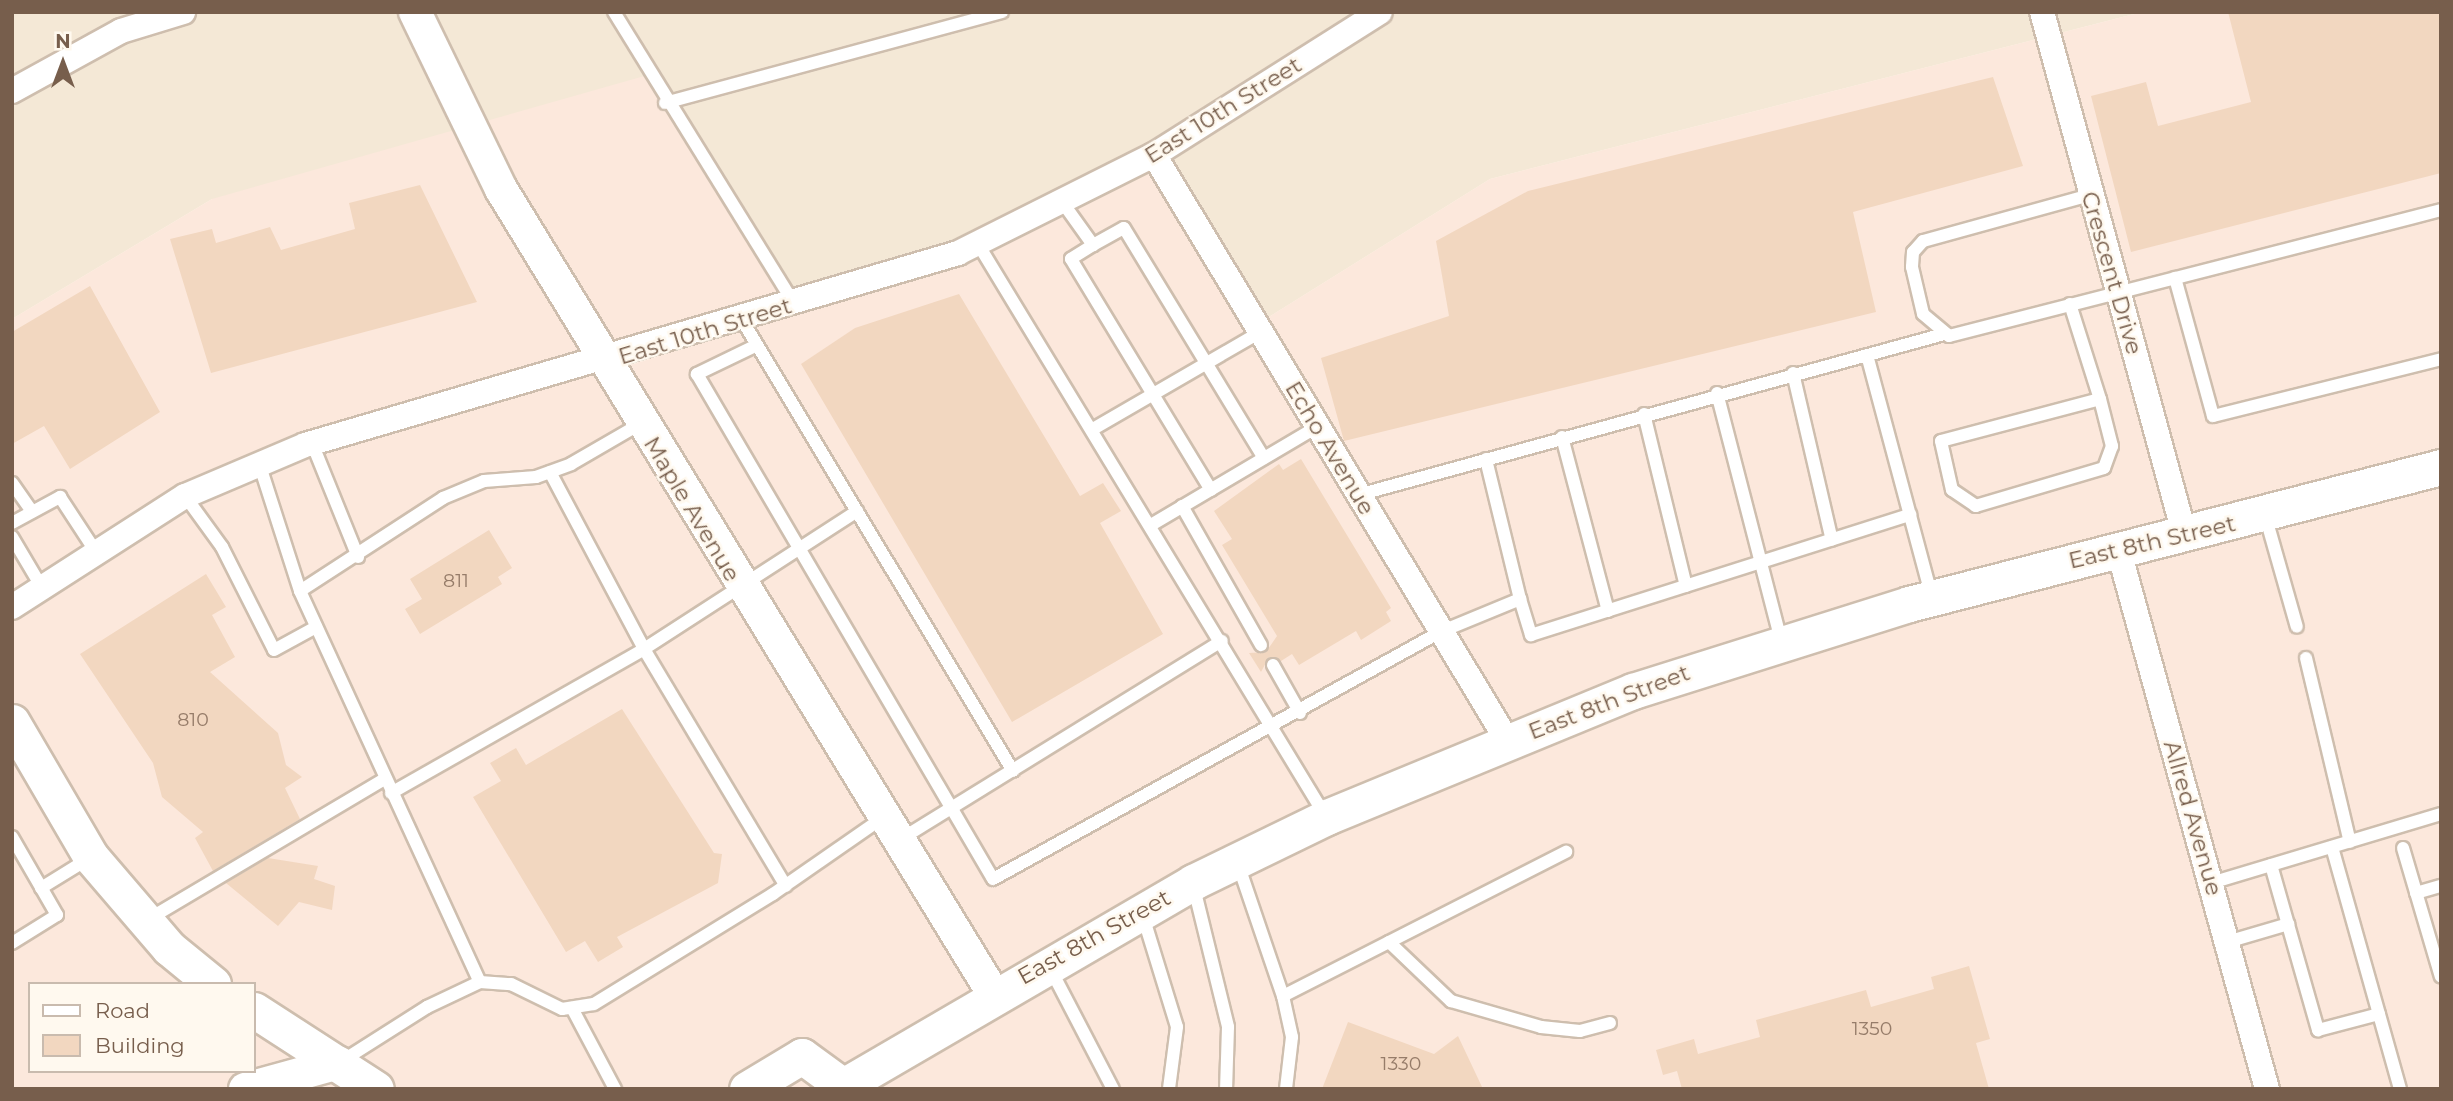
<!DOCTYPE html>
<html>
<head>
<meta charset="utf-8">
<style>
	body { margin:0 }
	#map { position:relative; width:2453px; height:1101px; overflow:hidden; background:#fcf6e8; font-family:Montserrat,sans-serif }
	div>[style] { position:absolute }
	.residential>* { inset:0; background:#f4e8d6 }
	.commercial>* { inset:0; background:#fce8dc }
	.building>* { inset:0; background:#f2d7c0 }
	.roads { filter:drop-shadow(2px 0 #cebeae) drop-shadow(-2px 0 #cebeae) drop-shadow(0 2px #cebeae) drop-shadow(0 -2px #cebeae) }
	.service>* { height:12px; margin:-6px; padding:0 6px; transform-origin:6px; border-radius:6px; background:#fff }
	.minor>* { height:24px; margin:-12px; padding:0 12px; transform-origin:12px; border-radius:12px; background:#fff }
	.tertiary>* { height:32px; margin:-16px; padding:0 16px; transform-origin:16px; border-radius:16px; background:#fff }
	.secondary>* { height:35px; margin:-17.5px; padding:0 17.5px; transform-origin:17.5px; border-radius:17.5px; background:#fff }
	span { translate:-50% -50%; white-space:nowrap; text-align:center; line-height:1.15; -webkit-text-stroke:5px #fff9ef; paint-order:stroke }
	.number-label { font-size:19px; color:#967c69 }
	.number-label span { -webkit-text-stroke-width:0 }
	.street-label { font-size:23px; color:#775e4c }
	.frame { position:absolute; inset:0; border:14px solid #775e4c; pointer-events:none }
	.legend { position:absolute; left:28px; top:982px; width:228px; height:91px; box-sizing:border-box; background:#fff9ef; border:2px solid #c9bbae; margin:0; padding:9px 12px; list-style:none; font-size:21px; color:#775e4c }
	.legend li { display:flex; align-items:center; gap:14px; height:35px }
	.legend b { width:35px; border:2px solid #c9bbae }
	.north { position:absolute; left:28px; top:28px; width:70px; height:70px; -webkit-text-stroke:5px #fff9ef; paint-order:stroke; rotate:0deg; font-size:19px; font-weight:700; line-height:28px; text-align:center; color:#775e4c }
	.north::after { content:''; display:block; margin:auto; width:24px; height:32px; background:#775e4c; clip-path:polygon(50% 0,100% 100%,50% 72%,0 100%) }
</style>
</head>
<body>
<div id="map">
	<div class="residential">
		<i style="clip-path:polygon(12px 12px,2142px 12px,1490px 179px,1256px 325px,1069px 200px,790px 306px,212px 199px,12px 319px)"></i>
	</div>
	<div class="commercial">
		<i style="clip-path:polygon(evenodd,2142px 12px,2441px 12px,2441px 1089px,12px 1089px,12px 319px,212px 199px,648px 75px,790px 306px,874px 282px,1154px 155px,1256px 325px,1490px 179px,2142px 12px,30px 984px,254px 984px,254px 1071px,30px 1071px,30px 984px)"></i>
	</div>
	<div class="building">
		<i style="clip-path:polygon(2228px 12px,2441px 12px,2441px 173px,2131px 252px,2091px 96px,2146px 82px,2158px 126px,2251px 102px)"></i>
		<i style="clip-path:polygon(1993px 77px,2023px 166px,1853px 212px,1876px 312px,1344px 441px,1321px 358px,1449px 316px,1436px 241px,1528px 191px)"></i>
		<i style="clip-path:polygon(420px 185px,477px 302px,211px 373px,170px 239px,212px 229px,216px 243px,270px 227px,281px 250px,355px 229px,349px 203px)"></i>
		<i style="clip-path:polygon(90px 286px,160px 412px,70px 469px,44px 426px,12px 444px,12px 332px)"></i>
		<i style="clip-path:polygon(959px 294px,1080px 496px,1103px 483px,1121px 511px,1100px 523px,1163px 634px,1012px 722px,801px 364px,855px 328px)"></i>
		<i style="clip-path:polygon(1301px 459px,1391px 608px,1386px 612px,1391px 621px,1361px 640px,1356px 631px,1299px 665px,1292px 654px,1281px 661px,1269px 657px,1261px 672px,1249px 653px,1266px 652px,1277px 636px,1222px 545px,1232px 539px,1214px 511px,1279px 464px,1283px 470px)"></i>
		<i style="clip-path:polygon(489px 530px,512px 568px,498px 577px,502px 584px,420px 634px,405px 609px,422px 599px,410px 579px)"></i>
		<i style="clip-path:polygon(206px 574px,226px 607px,212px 615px,235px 657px,210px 672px,278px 733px,286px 765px,302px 777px,285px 788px,300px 819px,213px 871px,195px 838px,203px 832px,162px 797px,153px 763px,80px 654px)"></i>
		<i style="clip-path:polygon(622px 709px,714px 853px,722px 854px,718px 883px,617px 937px,623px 947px,598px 962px,585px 941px,566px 952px,473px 797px,501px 781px,490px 763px,516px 748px,526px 765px)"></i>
		<i style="clip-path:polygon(268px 858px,318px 866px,314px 879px,335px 886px,332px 910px,299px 902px,278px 926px,226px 883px)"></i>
		<i style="clip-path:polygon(1969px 966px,1990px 1039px,1976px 1043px,1989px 1089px,1682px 1089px,1677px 1071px,1663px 1075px,1656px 1050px,1694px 1039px,1698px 1054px,1760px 1037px,1756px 1020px,1866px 990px,1871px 1007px,1934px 989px,1931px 977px)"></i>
		<i style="clip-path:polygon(1348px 1022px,1434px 1054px,1458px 1036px,1483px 1089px,1322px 1089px)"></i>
	</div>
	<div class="roads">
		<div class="service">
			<i style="left:614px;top:12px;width:343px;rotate:58.3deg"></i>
			<i style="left:665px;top:103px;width:349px;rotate:-15.1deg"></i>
			<i style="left:2090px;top:195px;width:173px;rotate:164.6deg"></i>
			<i style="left:1923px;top:241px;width:15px;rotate:132deg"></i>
			<i style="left:1913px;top:252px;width:15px;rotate:94deg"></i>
			<i style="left:1912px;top:267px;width:48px;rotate:76.8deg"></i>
			<i style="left:1923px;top:314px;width:34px;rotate:40deg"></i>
			<i style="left:1949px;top:336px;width:508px;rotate:-14.36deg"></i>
			<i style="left:1063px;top:203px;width:52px;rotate:54.5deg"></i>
			<i style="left:1093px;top:245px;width:26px;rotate:148deg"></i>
			<i style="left:1071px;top:259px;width:270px;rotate:58.8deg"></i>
			<i style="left:978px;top:244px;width:670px;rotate:58.73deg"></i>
			<i style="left:1093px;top:245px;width:35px;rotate:-29deg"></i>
			<i style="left:1124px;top:228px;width:269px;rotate:58.7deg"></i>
			<i style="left:2175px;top:278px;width:143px;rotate:74.6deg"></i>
			<i style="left:2213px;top:416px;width:235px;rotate:-14deg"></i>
			<i style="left:2070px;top:304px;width:100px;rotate:72.5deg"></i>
			<i style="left:2100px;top:399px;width:49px;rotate:75.7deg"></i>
			<i style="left:2112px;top:446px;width:23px;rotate:110deg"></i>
			<i style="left:2104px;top:468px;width:134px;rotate:163.5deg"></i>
			<i style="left:1976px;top:506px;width:29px;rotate:-146deg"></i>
			<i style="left:1952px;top:490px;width:50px;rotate:-102.7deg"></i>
			<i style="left:1941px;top:441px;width:164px;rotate:-14.8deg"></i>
			<i style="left:742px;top:320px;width:526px;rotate:59deg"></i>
			<i style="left:757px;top:345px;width:67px;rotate:154.2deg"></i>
			<i style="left:697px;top:374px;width:585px;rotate:59.62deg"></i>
			<i style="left:993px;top:879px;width:511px;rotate:-28.92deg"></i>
			<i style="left:1440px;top:632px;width:87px;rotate:-22.4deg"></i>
			<i style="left:1520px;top:599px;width:144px;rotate:-103.7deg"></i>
			<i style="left:1867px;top:355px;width:252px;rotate:75deg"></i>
			<i style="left:1793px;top:373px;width:171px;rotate:76.9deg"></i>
			<i style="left:1717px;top:393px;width:256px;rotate:75.5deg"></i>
			<i style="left:1644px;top:414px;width:177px;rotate:76.3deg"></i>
			<i style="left:1093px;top:429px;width:193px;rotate:-30.1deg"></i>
			<i style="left:1562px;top:437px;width:180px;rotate:75.2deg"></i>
			<i style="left:312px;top:443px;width:123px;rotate:68deg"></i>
			<i style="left:259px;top:463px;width:134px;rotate:72.2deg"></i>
			<i style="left:300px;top:591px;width:430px;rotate:65.3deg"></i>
			<i style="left:480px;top:982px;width:31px;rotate:4deg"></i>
			<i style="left:511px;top:984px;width:57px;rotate:26.1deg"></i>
			<i style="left:562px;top:1009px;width:32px;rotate:-9deg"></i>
			<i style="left:594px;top:1004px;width:210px;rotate:-31.6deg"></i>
			<i style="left:773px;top:894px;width:131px;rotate:-34.8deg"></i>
			<i style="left:550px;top:472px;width:200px;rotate:62deg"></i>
			<i style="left:644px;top:649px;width:254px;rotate:-32.9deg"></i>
			<i style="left:12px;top:483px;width:35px;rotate:55deg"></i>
			<i style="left:1358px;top:495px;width:608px;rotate:-15.36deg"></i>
			<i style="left:185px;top:496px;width:63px;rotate:54deg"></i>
			<i style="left:222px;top:547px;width:115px;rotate:63.2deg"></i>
			<i style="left:274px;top:650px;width:48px;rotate:-28.7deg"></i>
			<i style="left:1182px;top:506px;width:160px;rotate:60.4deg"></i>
			<i style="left:2265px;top:515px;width:116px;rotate:74.1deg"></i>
			<i style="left:12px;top:523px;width:55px;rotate:-28.4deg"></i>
			<i style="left:60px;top:497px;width:62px;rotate:56.8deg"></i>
			<i style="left:1151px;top:525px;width:193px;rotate:-30.6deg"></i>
			<i style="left:12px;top:537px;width:57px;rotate:59.4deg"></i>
			<i style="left:300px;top:591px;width:171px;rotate:-33deg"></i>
			<i style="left:443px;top:498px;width:44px;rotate:-22.5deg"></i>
			<i style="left:484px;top:481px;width:52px;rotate:-4.4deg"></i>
			<i style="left:536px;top:477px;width:37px;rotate:-20deg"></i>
			<i style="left:571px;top:464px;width:80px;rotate:-30.1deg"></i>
			<i style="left:1520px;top:599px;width:38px;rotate:73deg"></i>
			<i style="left:1531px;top:635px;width:398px;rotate:-17.6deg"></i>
			<i style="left:2306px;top:658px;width:189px;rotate:76.6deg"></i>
			<i style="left:1273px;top:665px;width:55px;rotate:60.6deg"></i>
			<i style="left:391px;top:793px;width:291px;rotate:-29.6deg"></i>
			<i style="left:644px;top:649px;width:276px;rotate:59.1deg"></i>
			<i style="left:12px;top:837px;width:90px;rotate:60deg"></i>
			<i style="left:57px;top:915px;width:53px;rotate:148.1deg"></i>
			<i style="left:901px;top:839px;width:377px;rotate:-31.7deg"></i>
			<i style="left:2332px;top:847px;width:251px;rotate:74.3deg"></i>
			<i style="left:2403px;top:848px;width:134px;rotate:73.6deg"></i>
			<i style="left:1238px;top:864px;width:139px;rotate:71.2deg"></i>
			<i style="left:1283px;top:996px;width:42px;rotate:77.6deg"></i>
			<i style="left:1292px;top:1037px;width:52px;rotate:96.6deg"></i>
			<i style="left:2271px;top:865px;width:172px;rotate:74.1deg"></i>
			<i style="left:2318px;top:1030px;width:63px;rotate:-14.7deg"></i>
			<i style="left:2211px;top:883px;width:240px;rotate:-16.7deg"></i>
			<i style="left:1193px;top:884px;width:147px;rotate:76.2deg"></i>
			<i style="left:1228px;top:1027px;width:62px;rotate:91.8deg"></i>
			<i style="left:41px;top:888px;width:55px;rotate:-31.7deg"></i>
			<i style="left:2416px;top:893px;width:26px;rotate:-16deg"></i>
			<i style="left:1142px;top:913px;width:119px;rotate:72.9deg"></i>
			<i style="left:1177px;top:1027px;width:63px;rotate:97.4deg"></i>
			<i style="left:147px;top:920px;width:276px;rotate:-30.7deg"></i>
			<i style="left:1389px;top:942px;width:86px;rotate:43.6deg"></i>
			<i style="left:1451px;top:1001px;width:94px;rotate:16.1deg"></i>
			<i style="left:1541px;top:1027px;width:39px;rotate:6deg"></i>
			<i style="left:1580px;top:1031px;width:31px;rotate:-15deg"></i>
			<i style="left:2227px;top:942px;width:64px;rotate:-16.4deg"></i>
			<i style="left:1050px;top:968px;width:136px;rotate:62.5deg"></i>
			<i style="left:1283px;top:996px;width:318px;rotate:-27deg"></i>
			<i style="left:572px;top:1008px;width:92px;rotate:62deg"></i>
			<i style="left:342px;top:1061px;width:101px;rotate:-32.4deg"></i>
			<i style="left:427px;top:1007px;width:59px;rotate:-25.3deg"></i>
		</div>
		<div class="minor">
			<i style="left:2042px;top:12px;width:540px;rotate:74.75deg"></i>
			<i style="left:12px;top:91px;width:124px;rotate:-28.8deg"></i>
			<i style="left:121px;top:31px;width:65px;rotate:-17deg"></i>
			<i style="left:1154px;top:155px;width:683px;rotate:58.89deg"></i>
			<i style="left:2118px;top:548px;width:561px;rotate:74.6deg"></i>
			<i style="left:12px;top:607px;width:206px;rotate:-32.7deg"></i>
			<i style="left:185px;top:496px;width:130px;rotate:-23deg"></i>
			<i style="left:305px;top:445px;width:681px;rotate:-16.38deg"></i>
			<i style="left:958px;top:253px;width:219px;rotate:-26.6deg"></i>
			<i style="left:1154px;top:155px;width:267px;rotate:-32.3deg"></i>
		</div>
		<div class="tertiary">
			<i style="left:415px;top:12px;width:197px;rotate:64.1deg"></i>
			<i style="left:501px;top:189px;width:943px;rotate:58.54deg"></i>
			<i style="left:245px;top:1089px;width:98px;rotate:-15.5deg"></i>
		</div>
		<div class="secondary">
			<i style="left:12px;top:722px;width:156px;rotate:59.7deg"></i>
			<i style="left:91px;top:857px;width:120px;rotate:49.4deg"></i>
			<i style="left:169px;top:948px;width:57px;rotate:39.3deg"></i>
			<i style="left:254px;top:1010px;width:145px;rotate:32.9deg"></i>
			<i style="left:747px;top:1089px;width:64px;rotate:-31deg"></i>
			<i style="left:802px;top:1056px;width:51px;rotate:36.2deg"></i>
			<i style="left:838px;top:1089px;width:411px;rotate:-30.2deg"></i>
			<i style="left:1193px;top:882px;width:149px;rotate:-25.9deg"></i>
			<i style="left:1327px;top:817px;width:331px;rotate:-22.4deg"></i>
			<i style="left:1633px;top:691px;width:289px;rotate:-17.5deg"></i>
			<i style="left:1909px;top:604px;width:549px;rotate:-14.44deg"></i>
		</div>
	</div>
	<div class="number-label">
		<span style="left:456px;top:581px">811</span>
		<span style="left:193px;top:720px">810</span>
		<span style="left:1872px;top:1029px">1350</span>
		<span style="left:1401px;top:1064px">1330</span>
	</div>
	<div class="street-label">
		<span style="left:1223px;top:110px;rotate:-32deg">East 10th Street</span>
		<span style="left:2112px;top:273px;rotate:74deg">Crescent Drive</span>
		<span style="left:705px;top:331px;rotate:-17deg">East 10th Street</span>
		<span style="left:1330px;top:448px;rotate:59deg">Echo Avenue</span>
		<span style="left:692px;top:509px;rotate:59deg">Maple Avenue</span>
		<span style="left:2152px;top:542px;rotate:-13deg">East 8th Street</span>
		<span style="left:1609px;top:702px;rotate:-21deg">East 8th Street</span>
		<span style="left:2193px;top:818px;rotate:74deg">Allred Avenue</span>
		<span style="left:1094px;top:937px;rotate:-29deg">East 8th Street</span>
	</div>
	<div class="frame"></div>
	<ul class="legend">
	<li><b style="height:9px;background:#fff"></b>Road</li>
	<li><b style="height:19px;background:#f2d7c0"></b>Building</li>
	</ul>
	<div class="north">N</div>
</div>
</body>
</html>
